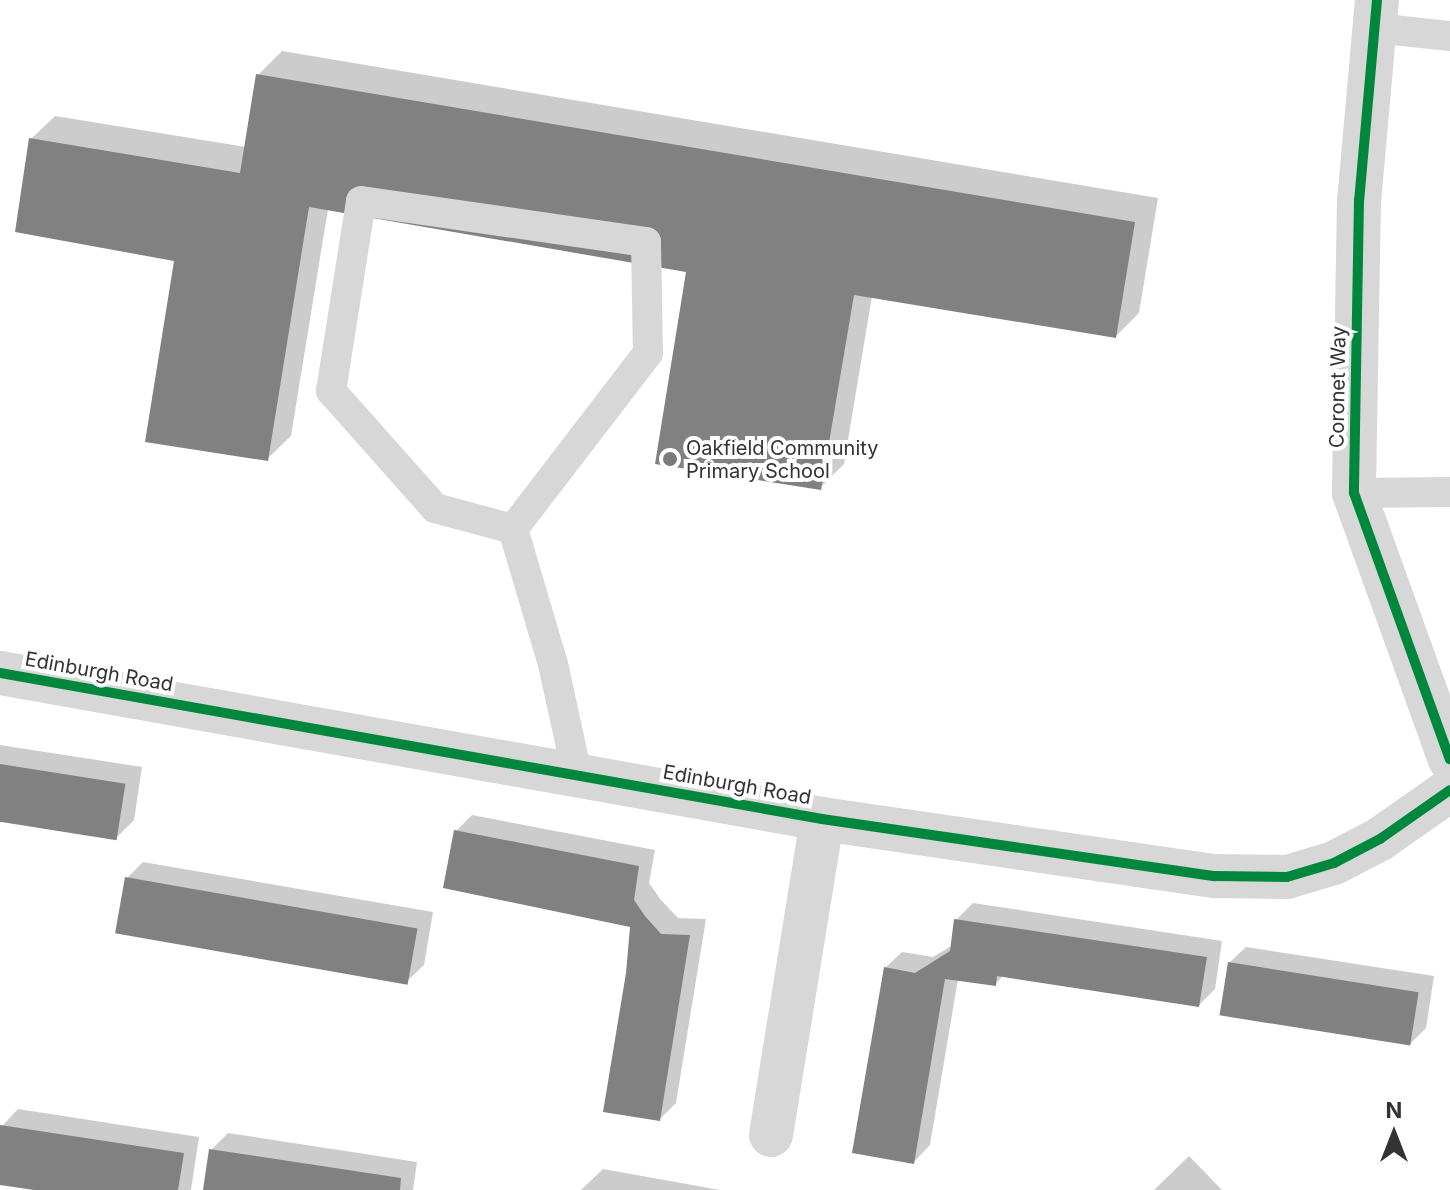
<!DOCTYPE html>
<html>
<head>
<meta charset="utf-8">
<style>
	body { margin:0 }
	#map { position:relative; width:1450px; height:1190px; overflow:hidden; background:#fff; font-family:Inter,sans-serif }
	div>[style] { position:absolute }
	.shadow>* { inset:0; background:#0003 }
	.building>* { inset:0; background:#818181; transform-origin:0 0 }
	.lane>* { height:30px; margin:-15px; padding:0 15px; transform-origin:15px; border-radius:15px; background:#d7d7d7 }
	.street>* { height:44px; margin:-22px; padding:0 22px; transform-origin:22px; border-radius:22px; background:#d7d7d7 }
	.cycleway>* { height:10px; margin:-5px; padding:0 5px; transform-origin:5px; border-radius:5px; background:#00873e }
	.dots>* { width:22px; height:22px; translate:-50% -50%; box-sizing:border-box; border:4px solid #fff; border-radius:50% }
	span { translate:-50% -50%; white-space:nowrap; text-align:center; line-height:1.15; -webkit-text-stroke:8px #fff; paint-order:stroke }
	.street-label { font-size:20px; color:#333 }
	.poi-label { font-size:20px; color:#333 }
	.left { translate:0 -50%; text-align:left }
	.north { position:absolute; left:1354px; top:1094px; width:80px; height:80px; -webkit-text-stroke:6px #fff; paint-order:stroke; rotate:0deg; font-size:22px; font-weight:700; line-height:32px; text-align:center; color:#333 }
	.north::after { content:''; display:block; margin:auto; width:28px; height:36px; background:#333; clip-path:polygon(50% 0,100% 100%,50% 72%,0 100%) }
</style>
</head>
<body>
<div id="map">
	<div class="shadow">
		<i style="clip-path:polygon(282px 51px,1158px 198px,1139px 313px,1116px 336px,872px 296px,844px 464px,820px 488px,688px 270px,328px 209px,291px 436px,267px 459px,176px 259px,31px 139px,55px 116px,246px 147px,258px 75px)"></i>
		<i style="clip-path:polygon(0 745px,142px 767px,134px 820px,117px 837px,0 819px)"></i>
		<i style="clip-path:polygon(472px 815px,655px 850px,649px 883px,661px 900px,678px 918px,706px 919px,676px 1103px,660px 1119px,628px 973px,632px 925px,456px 831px)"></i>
		<i style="clip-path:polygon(143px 862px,433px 912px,424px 965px,407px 981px,127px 878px)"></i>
		<i style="clip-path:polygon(973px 903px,1222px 941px,1215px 989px,1199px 1005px,1004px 975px,995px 984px,958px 979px,930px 1145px,914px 1162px,885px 968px,902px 952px,933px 957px,953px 945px,956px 920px)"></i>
		<i style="clip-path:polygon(1246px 947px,1434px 976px,1426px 1028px,1410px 1044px,1229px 963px)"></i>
		<i style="clip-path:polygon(18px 1109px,199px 1137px,191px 1190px,48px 1190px,0 1183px,2px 1126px)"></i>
		<i style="clip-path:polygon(228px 1133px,417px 1162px,413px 1190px,205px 1190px,211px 1150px)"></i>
		<i style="clip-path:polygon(1189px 1156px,1222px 1190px,1154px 1190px)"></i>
		<i style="clip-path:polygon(603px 1169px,720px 1190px,581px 1190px)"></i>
	</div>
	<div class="building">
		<i style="clip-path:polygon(256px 74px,1135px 222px,1116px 338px,854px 295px,821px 490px,655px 464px,686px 272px,309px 207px,268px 461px,145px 442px,174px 261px,15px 232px,29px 138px,240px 173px)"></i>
		<i style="left:0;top:764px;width:127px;height:57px;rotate:9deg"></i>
		<i style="clip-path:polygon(454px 830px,639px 866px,634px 900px,645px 916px,661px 934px,690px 935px,660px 1121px,603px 1112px,626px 973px,630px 927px,443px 888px)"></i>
		<i style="left:125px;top:877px;width:297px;height:57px;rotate:10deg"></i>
		<i style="clip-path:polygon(954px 919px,1207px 957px,1199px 1007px,997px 976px,996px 986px,945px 979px,914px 1164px,852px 1153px,884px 967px,915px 973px,950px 951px)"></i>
		<i style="left:1228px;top:962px;width:193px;height:54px;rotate:9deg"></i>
		<i style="clip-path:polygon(0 1125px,184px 1153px,178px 1190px,34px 1190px,0 1185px)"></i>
		<i style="clip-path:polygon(209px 1149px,401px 1178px,400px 1190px,203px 1190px)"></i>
	</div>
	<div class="lane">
		<i style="left:1375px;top:28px;width:75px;rotate:6.1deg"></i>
		<i style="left:361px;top:201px;width:288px;rotate:8.2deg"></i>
		<i style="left:646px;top:242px;width:111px;rotate:89deg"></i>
		<i style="left:648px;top:353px;width:222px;rotate:127.5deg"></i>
		<i style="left:513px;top:529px;width:81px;rotate:-164.9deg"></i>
		<i style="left:435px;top:508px;width:157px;rotate:-131.6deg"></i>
		<i style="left:331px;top:391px;width:192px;rotate:-81deg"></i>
		<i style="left:1354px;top:493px;width:96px;rotate:-0.6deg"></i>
		<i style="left:513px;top:529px;width:141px;rotate:73.5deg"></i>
		<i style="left:553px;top:664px;width:113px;rotate:77.7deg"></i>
	</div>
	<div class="street">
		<i style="left:1377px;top:0;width:201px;rotate:95.1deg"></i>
		<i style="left:1359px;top:200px;width:293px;rotate:91deg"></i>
		<i style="left:1354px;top:493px;width:283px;rotate:70.2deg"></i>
		<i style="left:0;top:673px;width:835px;rotate:10.07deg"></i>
		<i style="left:822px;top:819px;width:397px;rotate:8.3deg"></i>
		<i style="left:1215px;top:876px;width:72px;rotate:0.8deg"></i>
		<i style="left:1287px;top:877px;width:49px;rotate:-16.6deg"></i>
		<i style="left:1334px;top:863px;width:52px;rotate:-27.6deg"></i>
		<i style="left:1380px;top:839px;width:85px;rotate:-35deg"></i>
		<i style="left:771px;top:1135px;width:320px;rotate:-80.8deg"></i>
	</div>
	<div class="cycleway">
		<i style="left:1377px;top:0;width:201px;rotate:95.1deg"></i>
		<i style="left:1359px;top:200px;width:293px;rotate:91deg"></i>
		<i style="left:1354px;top:493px;width:283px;rotate:70.2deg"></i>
		<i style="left:0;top:673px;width:835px;rotate:10.07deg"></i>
		<i style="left:822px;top:819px;width:397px;rotate:8.3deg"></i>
		<i style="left:1215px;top:876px;width:72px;rotate:0.8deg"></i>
		<i style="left:1287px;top:877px;width:49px;rotate:-16.6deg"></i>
		<i style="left:1334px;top:863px;width:52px;rotate:-27.6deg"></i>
		<i style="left:1380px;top:839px;width:85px;rotate:-35deg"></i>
	</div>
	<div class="dots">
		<i style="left:670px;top:459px;background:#7a7a7a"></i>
	</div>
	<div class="street-label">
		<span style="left:1338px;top:387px;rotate:-89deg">Coronet Way</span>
		<span style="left:99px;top:672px;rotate:10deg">Edinburgh Road</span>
		<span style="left:737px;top:785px;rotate:10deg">Edinburgh Road</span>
	</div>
	<div class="poi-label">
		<span class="left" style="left:686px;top:460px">Oakfield Community<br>Primary School</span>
	</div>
	<div class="north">N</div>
</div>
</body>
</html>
